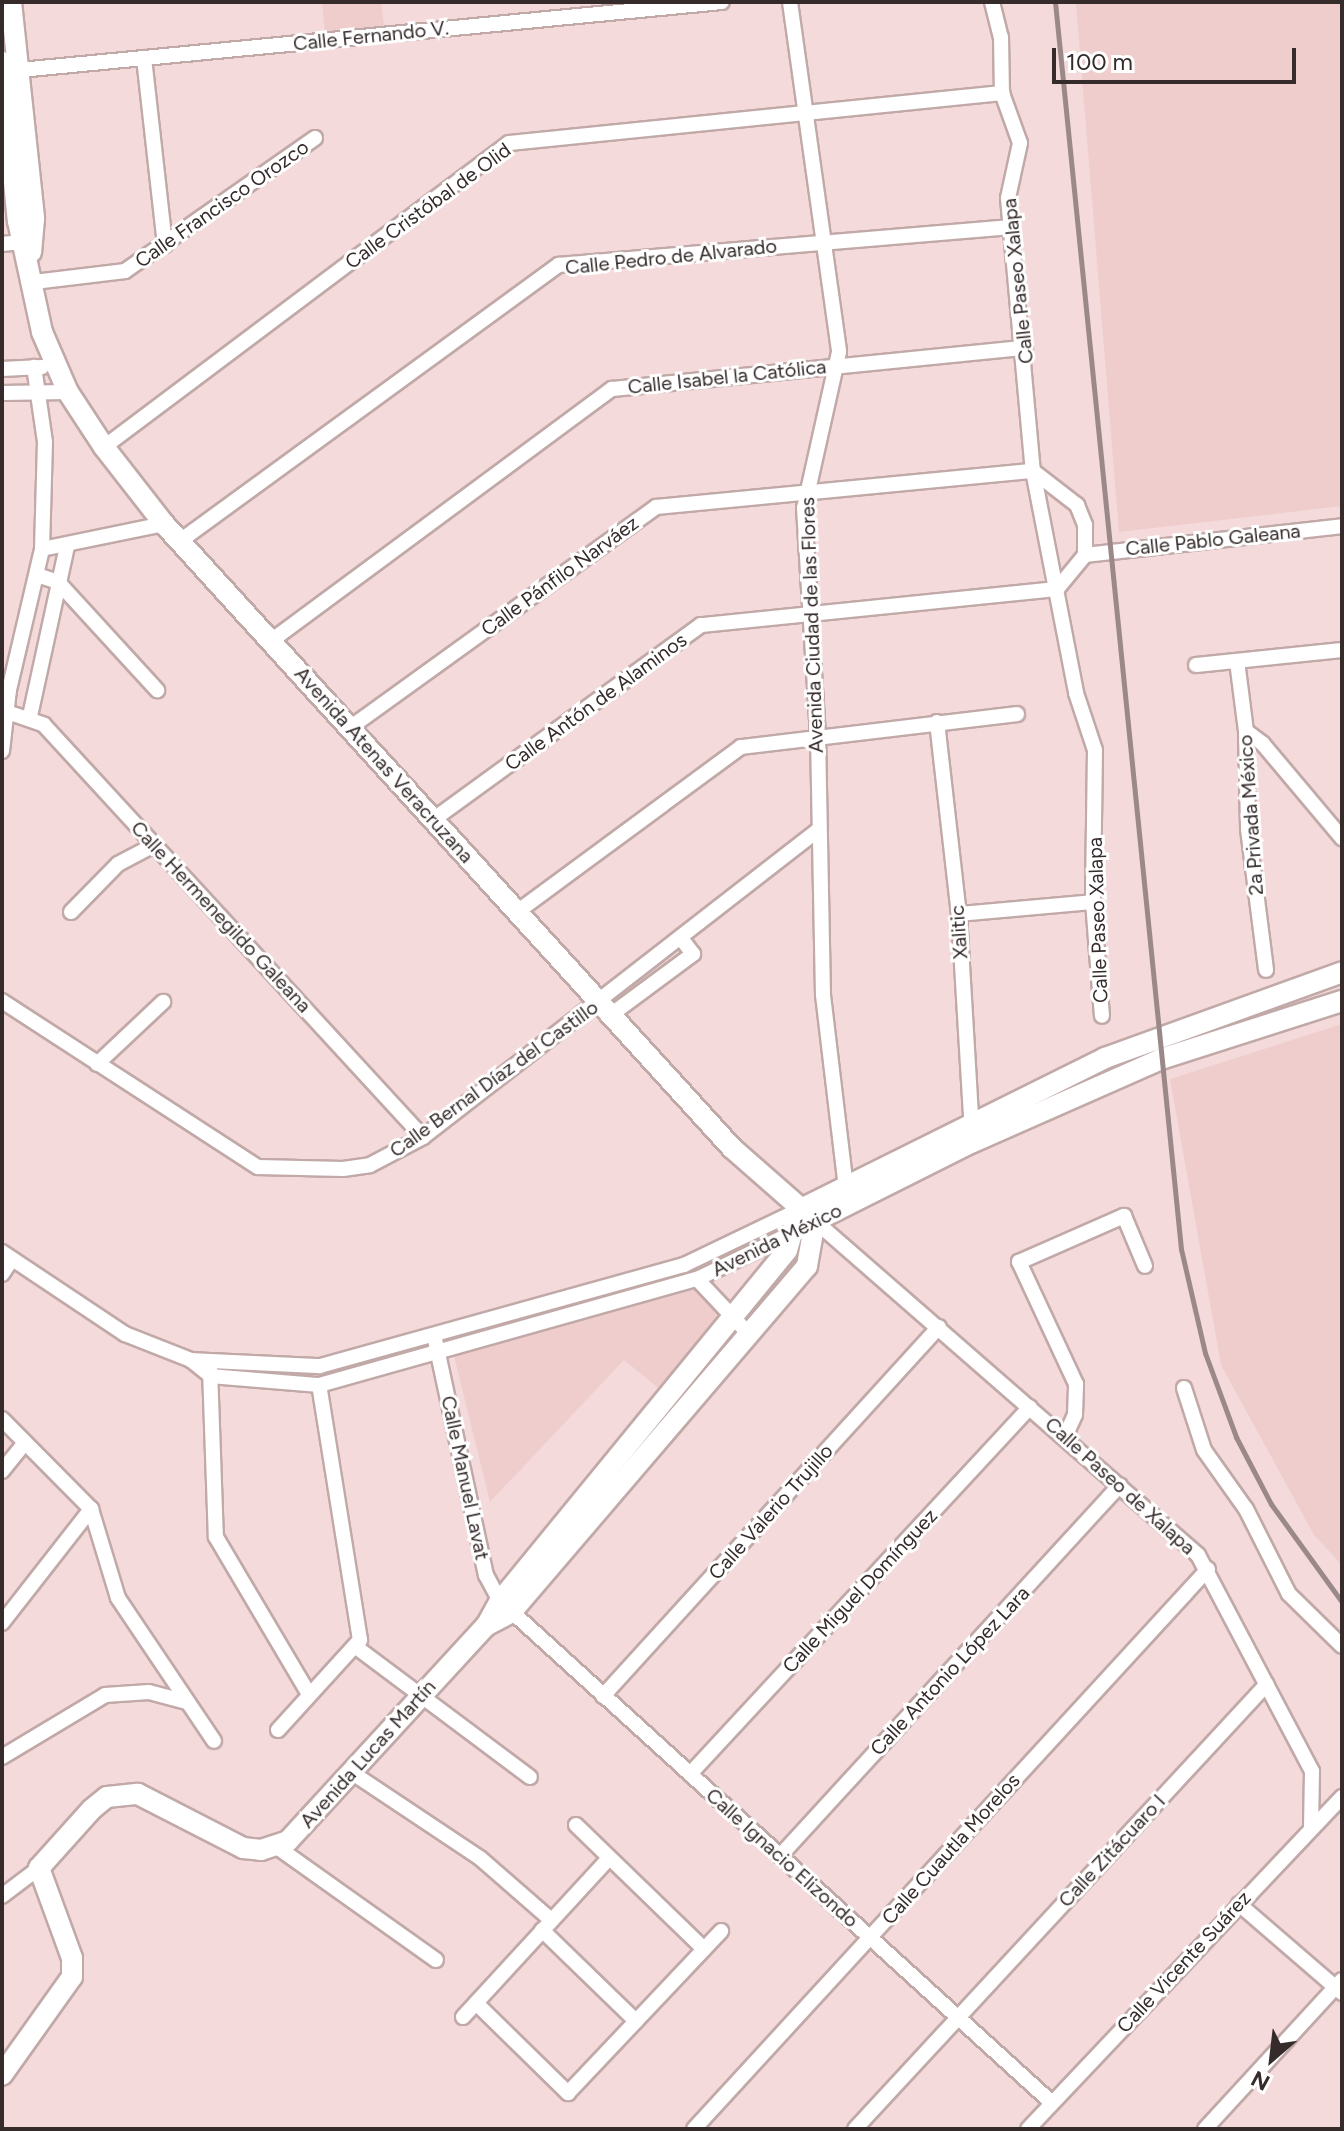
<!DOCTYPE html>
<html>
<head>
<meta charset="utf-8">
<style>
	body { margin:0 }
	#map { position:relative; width:1344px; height:2131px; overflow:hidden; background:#f4dada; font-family:Figtree,sans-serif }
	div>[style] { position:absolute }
	.built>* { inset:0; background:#efcdcd }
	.roads { filter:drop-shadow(2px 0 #c1a9a8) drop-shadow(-2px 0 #c1a9a8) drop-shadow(0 2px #c1a9a8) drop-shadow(0 -2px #c1a9a8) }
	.street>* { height:14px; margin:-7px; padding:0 7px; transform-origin:7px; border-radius:7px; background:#fff }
	.secondary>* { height:20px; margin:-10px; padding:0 10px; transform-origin:10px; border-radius:10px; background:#fff }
	.rail>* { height:5px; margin:-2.5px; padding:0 2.5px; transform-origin:2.5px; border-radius:2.5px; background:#9b8989 }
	span { translate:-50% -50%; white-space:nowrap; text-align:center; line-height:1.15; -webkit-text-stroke:6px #fff; paint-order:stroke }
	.street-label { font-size:20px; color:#352b2b }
	.frame { position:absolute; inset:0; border:4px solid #352b2b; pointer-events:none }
	.north { position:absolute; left:1232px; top:2019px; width:80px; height:80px; -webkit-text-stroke:6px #fff; paint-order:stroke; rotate:208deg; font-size:22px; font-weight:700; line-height:32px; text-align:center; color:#352b2b }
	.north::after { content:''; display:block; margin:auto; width:28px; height:36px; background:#352b2b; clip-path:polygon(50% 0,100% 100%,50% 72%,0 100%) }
	.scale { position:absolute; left:1052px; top:48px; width:244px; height:36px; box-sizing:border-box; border:4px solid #352b2b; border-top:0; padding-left:10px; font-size:24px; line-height:28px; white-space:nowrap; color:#352b2b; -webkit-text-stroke:6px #fff; paint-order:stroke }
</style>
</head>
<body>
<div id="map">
	<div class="built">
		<i style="clip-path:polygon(322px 2px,381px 2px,384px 26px,325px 33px)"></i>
		<i style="clip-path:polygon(1342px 2px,1342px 506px,1119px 532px,1076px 4px)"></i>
		<i style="clip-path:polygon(1342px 1024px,1342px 1565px,1314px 1535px,1221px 1365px,1170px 1079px)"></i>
		<i style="clip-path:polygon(692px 1288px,725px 1318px,663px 1392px,624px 1360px,490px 1502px,453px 1352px)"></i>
	</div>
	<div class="roads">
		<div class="street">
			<i style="left:790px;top:2px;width:353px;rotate:82deg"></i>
			<i style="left:839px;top:352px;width:160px;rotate:102.6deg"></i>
			<i style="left:804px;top:508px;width:227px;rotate:86.5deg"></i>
			<i style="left:818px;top:735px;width:260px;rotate:88.9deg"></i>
			<i style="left:823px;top:995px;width:202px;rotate:83.2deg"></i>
			<i style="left:992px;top:2px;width:36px;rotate:76deg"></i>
			<i style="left:1001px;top:37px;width:56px;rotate:89deg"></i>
			<i style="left:1002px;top:93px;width:53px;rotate:70.2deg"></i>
			<i style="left:1020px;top:143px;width:56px;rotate:102.3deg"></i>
			<i style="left:1008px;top:198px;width:274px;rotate:84.8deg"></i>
			<i style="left:1033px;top:471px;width:226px;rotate:79deg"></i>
			<i style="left:1076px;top:693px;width:60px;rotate:71.6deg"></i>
			<i style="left:1095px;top:750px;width:152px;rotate:90.8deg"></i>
			<i style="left:1093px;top:902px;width:114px;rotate:85.5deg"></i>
			<i style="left:144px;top:58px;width:188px;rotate:83.6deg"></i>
			<i style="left:20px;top:70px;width:705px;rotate:-5.53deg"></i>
			<i style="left:2px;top:244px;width:27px;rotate:-6deg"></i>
			<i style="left:34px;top:282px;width:92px;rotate:-6.9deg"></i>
			<i style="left:125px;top:271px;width:232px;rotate:-35deg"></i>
			<i style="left:2px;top:369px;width:40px;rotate:-2.9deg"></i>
			<i style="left:2px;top:393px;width:66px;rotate:-0.9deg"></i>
			<i style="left:104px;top:447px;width:506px;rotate:-36.89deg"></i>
			<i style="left:509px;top:143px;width:496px;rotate:-5.8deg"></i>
			<i style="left:180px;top:541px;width:469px;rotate:-36.1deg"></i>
			<i style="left:559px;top:265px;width:453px;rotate:-4.8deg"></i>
			<i style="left:42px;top:549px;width:125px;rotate:-11.6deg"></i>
			<i style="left:1085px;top:555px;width:259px;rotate:-6.4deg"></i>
			<i style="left:37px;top:575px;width:22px;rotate:18deg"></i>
			<i style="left:58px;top:582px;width:147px;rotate:47.5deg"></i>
			<i style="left:271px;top:641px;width:424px;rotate:-36.5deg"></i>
			<i style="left:612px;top:389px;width:415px;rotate:-5.7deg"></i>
			<i style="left:1237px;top:661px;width:71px;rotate:82.7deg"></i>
			<i style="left:1246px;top:731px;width:98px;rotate:88.8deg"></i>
			<i style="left:1248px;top:829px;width:142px;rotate:82.7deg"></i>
			<i style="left:1196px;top:665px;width:147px;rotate:-5.9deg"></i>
			<i style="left:10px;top:713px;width:36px;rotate:19deg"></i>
			<i style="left:44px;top:725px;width:560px;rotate:47.39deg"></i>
			<i style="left:30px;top:716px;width:174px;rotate:-77.7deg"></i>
			<i style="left:937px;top:722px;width:193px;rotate:83.5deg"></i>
			<i style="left:959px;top:914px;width:216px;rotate:86.6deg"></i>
			<i style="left:351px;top:727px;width:376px;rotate:-35.8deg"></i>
			<i style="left:656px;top:507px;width:379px;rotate:-5.5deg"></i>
			<i style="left:1033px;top:471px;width:56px;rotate:37.7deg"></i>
			<i style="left:1077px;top:505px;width:22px;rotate:68deg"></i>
			<i style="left:1085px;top:525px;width:30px;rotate:90deg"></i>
			<i style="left:1085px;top:555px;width:44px;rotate:129.5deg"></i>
			<i style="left:1057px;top:589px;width:358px;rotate:174.2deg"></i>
			<i style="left:701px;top:625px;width:330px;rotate:144deg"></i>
			<i style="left:1246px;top:731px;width:21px;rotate:37deg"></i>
			<i style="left:1263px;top:744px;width:123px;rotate:50deg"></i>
			<i style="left:2px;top:751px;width:61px;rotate:-83.5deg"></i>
			<i style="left:9px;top:690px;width:145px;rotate:-76.8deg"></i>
			<i style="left:42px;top:549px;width:107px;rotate:-88.4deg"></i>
			<i style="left:45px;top:442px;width:76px;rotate:-98.3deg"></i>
			<i style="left:71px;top:912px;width:67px;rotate:-45.6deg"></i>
			<i style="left:118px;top:864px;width:41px;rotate:-27.8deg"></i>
			<i style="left:517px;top:912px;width:278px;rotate:-36.4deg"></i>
			<i style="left:741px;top:747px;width:278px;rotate:-6.8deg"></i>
			<i style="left:959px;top:914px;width:135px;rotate:-5.1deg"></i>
			<i style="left:2px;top:1001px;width:305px;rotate:33deg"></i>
			<i style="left:258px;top:1167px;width:85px;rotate:1.3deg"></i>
			<i style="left:343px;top:1169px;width:27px;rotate:-8deg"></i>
			<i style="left:370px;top:1165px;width:60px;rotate:-27.8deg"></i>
			<i style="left:423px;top:1137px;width:500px;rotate:-37.85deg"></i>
			<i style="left:612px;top:1014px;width:101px;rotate:-36.5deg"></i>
			<i style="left:693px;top:954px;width:21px;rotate:-127deg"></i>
			<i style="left:97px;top:1064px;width:91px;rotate:-43.2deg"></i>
			<i style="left:815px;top:1221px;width:508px;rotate:41.09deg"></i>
			<i style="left:1198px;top:1555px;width:244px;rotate:62.2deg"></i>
			<i style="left:1312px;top:1771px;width:55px;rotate:91deg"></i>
			<i style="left:2px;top:1252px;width:148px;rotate:33.7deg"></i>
			<i style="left:125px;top:1334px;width:71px;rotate:21.5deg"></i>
			<i style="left:191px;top:1360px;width:26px;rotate:39deg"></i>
			<i style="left:211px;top:1376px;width:108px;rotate:4.8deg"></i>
			<i style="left:319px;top:1385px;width:393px;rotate:-15.7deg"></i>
			<i style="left:697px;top:1279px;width:106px;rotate:-25.8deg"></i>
			<i style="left:2px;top:1274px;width:18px;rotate:-56deg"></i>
			<i style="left:697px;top:1279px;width:73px;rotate:46.7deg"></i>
			<i style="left:434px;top:1335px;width:246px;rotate:77.8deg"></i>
			<i style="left:486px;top:1575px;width:30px;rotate:62deg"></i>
			<i style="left:500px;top:1601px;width:746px;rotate:42.28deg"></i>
			<i style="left:191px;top:1360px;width:129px;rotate:2.7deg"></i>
			<i style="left:320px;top:1366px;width:378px;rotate:-15.5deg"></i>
			<i style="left:684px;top:1265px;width:127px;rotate:-25.6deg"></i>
			<i style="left:210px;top:1369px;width:168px;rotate:88deg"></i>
			<i style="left:216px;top:1537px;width:182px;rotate:59.4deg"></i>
			<i style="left:1184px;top:1388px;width:65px;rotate:72.1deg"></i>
			<i style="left:1204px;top:1450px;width:72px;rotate:54.6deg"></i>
			<i style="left:1246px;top:1509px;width:95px;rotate:63.2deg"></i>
			<i style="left:1289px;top:1594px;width:74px;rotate:44.5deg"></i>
			<i style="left:2px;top:1419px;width:127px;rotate:45.3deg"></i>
			<i style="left:91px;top:1509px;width:93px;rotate:73.1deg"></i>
			<i style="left:118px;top:1598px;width:172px;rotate:56.1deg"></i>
			<i style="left:1065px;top:1437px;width:24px;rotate:-66deg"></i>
			<i style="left:1075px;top:1415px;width:31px;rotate:-88deg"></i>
			<i style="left:1076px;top:1384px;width:135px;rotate:-115deg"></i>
			<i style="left:1019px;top:1262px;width:115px;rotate:-23.7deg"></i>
			<i style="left:1124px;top:1216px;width:54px;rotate:67.2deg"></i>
			<i style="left:2px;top:1471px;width:35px;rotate:-51deg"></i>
			<i style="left:2px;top:1623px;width:145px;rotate:-52deg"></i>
			<i style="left:356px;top:1647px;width:217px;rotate:36.8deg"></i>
			<i style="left:603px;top:1696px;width:499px;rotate:-47.7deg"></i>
			<i style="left:278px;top:1730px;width:122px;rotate:-47.7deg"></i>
			<i style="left:360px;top:1640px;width:258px;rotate:-99.1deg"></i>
			<i style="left:2px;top:1757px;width:120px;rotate:-31deg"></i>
			<i style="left:105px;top:1695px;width:44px;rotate:-3.9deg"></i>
			<i style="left:149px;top:1692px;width:38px;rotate:15deg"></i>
			<i style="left:351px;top:1772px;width:155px;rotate:33.7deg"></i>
			<i style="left:480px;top:1858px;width:94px;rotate:41.1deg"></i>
			<i style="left:690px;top:1774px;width:500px;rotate:-47.19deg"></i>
			<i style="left:576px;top:1825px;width:178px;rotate:44.1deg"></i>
			<i style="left:277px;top:1847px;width:195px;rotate:35.4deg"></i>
			<i style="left:780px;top:1856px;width:503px;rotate:-47.5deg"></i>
			<i style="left:2px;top:1896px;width:46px;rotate:-37.1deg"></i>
			<i style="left:1239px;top:1904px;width:136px;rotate:40.8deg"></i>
			<i style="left:542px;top:1930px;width:131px;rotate:44.1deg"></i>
			<i style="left:476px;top:2003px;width:129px;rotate:44.4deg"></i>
			<i style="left:568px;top:2093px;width:223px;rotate:-46.6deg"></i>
			<i style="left:463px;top:2017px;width:216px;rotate:-47.4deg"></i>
			<i style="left:694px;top:2129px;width:760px;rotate:-47.45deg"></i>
			<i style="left:855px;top:2129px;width:606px;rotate:-47.21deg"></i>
			<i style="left:1028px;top:2129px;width:457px;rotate:-46.6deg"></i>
			<i style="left:1205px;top:2129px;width:202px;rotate:-47.4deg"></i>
		</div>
		<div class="secondary">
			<i style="left:11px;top:2px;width:218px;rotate:83.9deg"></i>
			<i style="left:34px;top:219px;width:33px;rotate:95deg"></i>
			<i style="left:2px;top:62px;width:160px;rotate:84.3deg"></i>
			<i style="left:18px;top:221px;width:114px;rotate:77.8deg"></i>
			<i style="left:42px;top:332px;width:65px;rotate:66.6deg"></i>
			<i style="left:68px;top:392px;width:66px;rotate:56.8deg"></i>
			<i style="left:104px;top:447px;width:98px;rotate:52.1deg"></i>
			<i style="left:164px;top:524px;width:844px;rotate:47.69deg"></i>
			<i style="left:732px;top:1148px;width:111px;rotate:41.3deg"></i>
			<i style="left:815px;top:1221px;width:46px;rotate:100.1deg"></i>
			<i style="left:807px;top:1266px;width:455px;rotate:130.5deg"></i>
			<i style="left:512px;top:1612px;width:30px;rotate:152deg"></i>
			<i style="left:803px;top:1227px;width:190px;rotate:-26.6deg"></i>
			<i style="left:973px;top:1142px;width:206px;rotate:-23.8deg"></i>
			<i style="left:1161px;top:1059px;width:190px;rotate:-17.8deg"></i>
			<i style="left:2px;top:2075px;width:120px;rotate:-54.5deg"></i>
			<i style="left:72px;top:1977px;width:19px;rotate:-90deg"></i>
			<i style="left:72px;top:1958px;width:96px;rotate:-110.1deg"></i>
			<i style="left:39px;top:1868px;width:79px;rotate:-48.1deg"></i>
			<i style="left:92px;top:1809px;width:19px;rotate:-39deg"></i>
			<i style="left:107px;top:1797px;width:31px;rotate:-6deg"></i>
			<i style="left:138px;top:1794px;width:118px;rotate:27.2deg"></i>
			<i style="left:243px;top:1848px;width:18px;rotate:6deg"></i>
			<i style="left:261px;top:1850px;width:28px;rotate:-18deg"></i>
			<i style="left:288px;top:1841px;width:292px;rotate:-47.4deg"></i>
			<i style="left:486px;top:1626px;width:29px;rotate:-61deg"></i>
			<i style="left:500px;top:1601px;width:453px;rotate:-50.7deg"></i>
			<i style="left:787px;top:1250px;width:42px;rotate:-73.3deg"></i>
			<i style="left:799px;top:1210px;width:342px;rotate:-26.4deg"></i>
			<i style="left:1105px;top:1058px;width:252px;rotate:-19.9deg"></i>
		</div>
	</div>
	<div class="rail">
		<i style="left:1055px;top:2px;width:1253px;rotate:84.23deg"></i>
		<i style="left:1181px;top:1249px;width:107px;rotate:77deg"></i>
		<i style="left:1205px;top:1353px;width:90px;rotate:69.7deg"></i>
		<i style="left:1236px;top:1437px;width:76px;rotate:62.4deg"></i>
		<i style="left:1271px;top:1504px;width:121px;rotate:54.1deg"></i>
	</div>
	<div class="street-label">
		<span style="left:371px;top:36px;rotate:-6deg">Calle Fernando V.</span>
		<span style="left:222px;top:204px;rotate:-35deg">Calle Francisco Orozco</span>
		<span style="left:428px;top:206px;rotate:-36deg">Calle Cristóbal de Olid</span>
		<span style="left:671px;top:257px;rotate:-6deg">Calle Pedro de Alvarado</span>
		<span style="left:1018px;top:281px;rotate:-96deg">Calle Paseo Xalapa</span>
		<span style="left:727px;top:377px;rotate:-6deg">Calle Isabel la Católica</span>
		<span style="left:1213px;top:540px;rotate:-6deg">Calle Pablo Galeana</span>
		<span style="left:560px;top:576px;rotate:-36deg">Calle Pánfilo Narváez</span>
		<span style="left:812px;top:625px;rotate:-92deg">Avenida Ciudad de las Flores</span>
		<span style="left:596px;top:702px;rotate:-36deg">Calle Antón de Alaminos</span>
		<span style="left:384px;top:765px;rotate:48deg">Avenida Atenas Veracruzana</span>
		<span style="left:1251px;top:815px;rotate:-94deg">2a Privada México</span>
		<span style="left:221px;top:917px;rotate:47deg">Calle Hermenegildo Galeana</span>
		<span style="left:1098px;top:920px;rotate:-92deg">Calle Paseo Xalapa</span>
		<span style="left:959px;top:932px;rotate:-94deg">Xalitic</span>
		<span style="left:494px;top:1079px;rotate:-36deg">Calle Bernal Díaz del Castillo</span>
		<span style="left:777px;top:1240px;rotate:-26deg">Avenida México</span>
		<span style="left:465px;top:1478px;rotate:78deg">Calle Manuel Lavat</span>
		<span style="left:1120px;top:1486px;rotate:42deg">Calle Paseo de Xalapa</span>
		<span style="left:771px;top:1512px;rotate:-48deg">Calle Valerio Trujillo</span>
		<span style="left:860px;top:1591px;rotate:-47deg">Calle Miguel Domínguez</span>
		<span style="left:950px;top:1671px;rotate:-47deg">Calle Antonio López Lara</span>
		<span style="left:368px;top:1754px;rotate:-48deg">Avenida Lucas Martín</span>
		<span style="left:951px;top:1849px;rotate:-48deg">Calle Cuautla Morelos</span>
		<span style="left:1112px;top:1851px;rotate:-47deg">Calle Zitácuaro I</span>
		<span style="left:782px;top:1858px;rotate:42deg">Calle Ignacio Elizondo</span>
		<span style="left:1184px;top:1962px;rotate:-47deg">Calle Vicente Suárez</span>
	</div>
	<div class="frame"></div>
	<div class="north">N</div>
	<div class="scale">100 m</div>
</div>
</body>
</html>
